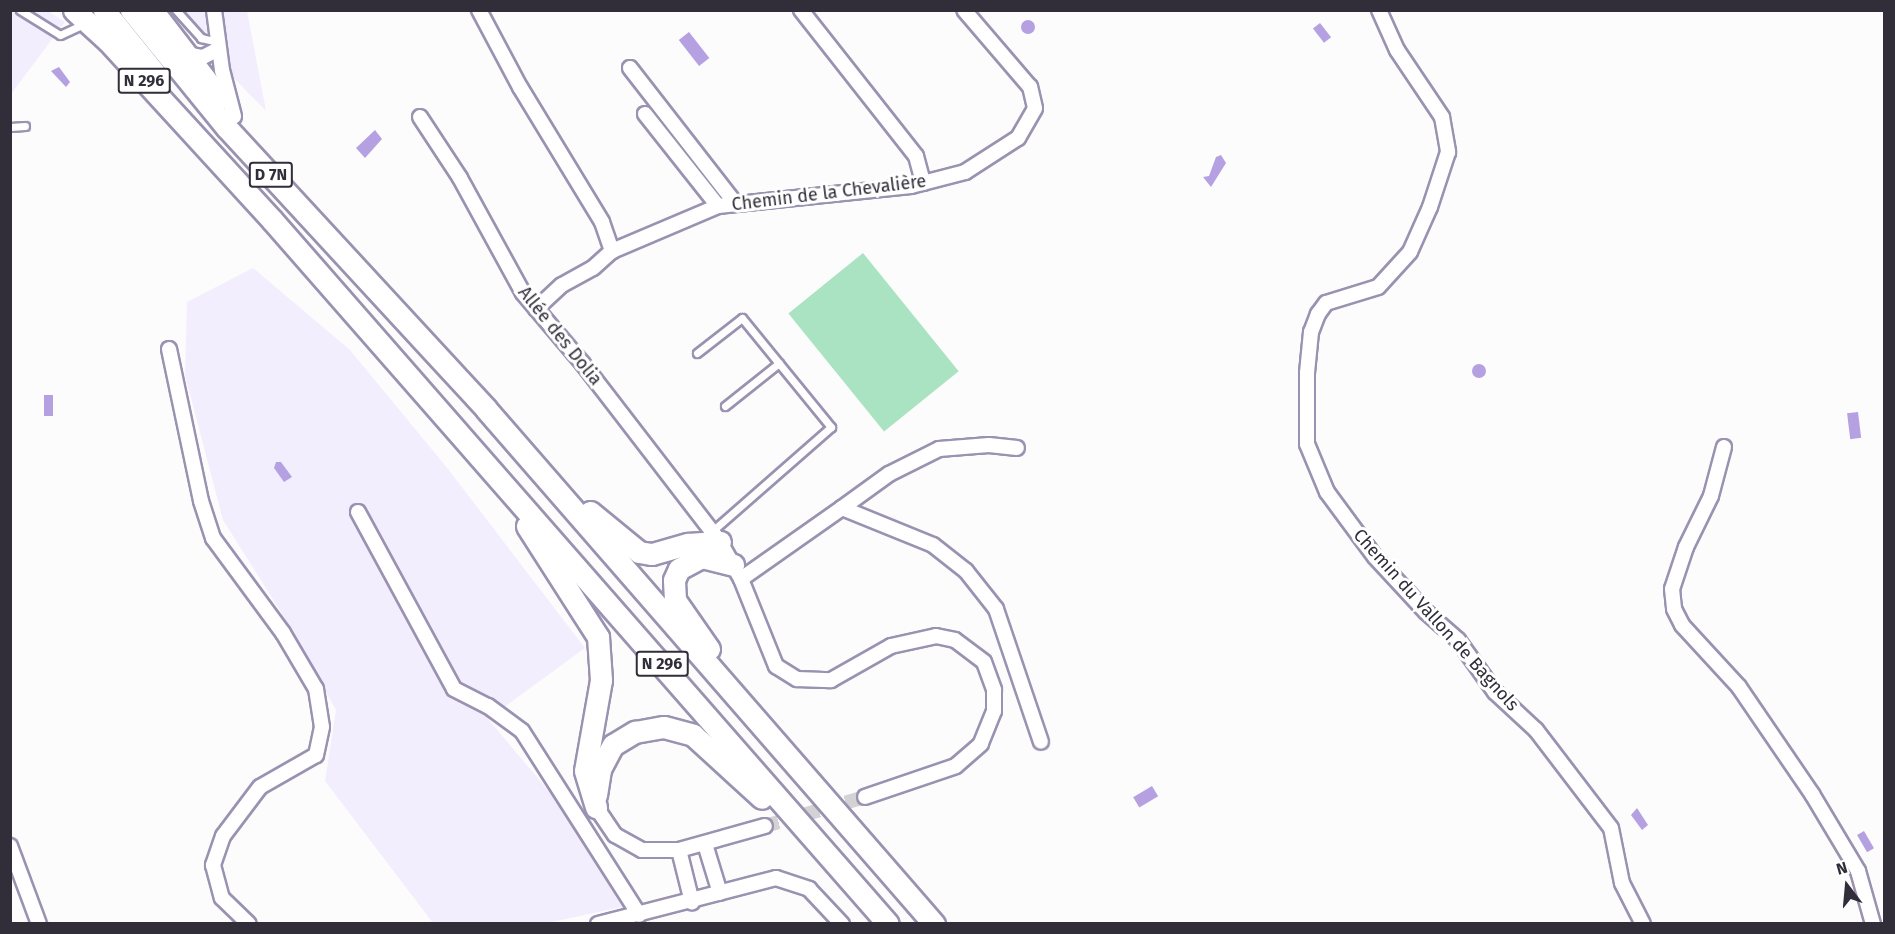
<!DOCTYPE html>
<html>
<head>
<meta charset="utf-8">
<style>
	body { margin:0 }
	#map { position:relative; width:1895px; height:934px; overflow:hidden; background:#fcfcfc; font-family:"Fira Sans",sans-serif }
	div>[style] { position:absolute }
	.built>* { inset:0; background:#f3eefe }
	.green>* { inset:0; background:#aae3c1; transform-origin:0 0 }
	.water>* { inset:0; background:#b5a1e2; transform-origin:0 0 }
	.round { border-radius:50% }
	.minor-tunnel>* { height:14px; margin-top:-7px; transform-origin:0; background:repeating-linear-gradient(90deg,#d3d3d5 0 14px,transparent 0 21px) }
	.roads { filter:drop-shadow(2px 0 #9a92b0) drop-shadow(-2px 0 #9a92b0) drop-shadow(0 2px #9a92b0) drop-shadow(0 -2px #9a92b0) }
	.service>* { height:7px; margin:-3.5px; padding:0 3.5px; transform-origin:3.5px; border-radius:3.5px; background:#fff }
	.minor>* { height:14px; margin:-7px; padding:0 7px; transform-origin:7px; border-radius:7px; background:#fff }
	.trunk>* { height:21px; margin:-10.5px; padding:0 10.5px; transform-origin:10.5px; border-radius:10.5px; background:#fff }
	span { translate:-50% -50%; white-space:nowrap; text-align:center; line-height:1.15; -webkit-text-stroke:6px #fff; paint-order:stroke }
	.shield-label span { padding:2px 4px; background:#fff; border:2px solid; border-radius:4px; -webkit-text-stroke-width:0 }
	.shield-label { font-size:16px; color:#312e3a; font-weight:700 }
	.street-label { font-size:18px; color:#312e3a }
	.frame { position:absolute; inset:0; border:12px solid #312e3a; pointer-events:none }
	.north { position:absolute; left:1817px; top:856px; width:60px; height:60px; -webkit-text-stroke:4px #fff; paint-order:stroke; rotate:344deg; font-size:16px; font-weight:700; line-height:24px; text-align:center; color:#312e3a }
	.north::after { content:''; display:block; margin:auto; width:21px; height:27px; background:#312e3a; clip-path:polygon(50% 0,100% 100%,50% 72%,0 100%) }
</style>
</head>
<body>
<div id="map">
	<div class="built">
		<i style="clip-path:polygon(11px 11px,48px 11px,65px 22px,11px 94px)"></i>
		<i style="clip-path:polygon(168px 11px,247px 11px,266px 111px)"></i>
		<i style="clip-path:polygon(253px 268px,350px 350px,448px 469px,585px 648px,488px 719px,563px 808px,622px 907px,547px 923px,433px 923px,325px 781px,336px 710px,284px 617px,223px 520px,185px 375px,187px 302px)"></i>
	</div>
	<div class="green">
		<i style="left:863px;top:253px;width:152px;height:96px;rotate:51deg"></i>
	</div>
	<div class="water">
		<i class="round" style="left:1021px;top:20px;width:14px;height:14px"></i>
		<i style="left:1320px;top:23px;width:18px;height:9px;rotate:52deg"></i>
		<i style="left:689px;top:32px;width:33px;height:13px;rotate:52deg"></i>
		<i style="clip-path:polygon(59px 67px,70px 82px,66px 87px,51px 71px)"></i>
		<i style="clip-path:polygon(375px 130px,382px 139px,365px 158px,356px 148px)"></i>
		<i style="clip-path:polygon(1221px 155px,1226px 163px,1211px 187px,1203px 177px,1209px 176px,1216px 157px)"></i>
		<i class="round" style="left:1472px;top:364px;width:14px;height:14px"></i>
		<i style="left:44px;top:395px;width:9px;height:21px"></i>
		<i style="left:1858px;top:412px;width:26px;height:11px;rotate:83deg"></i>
		<i style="clip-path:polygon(276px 462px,281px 462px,292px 477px,284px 482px,274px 468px)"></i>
		<i style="left:1152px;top:786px;width:12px;height:22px;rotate:59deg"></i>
		<i style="clip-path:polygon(1637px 808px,1648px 825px,1642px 830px,1631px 815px)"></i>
		<i style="left:1864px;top:831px;width:20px;height:8px;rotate:60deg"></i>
	</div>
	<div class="minor-tunnel">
		<i style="left:765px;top:826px;width:104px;rotate:-16.2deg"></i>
	</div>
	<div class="roads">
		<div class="service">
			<i style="left:20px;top:10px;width:47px;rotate:32deg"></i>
			<i style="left:60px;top:35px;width:19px;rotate:-25deg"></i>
			<i style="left:77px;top:27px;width:9px;rotate:-69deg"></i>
			<i style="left:176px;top:10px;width:38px;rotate:48deg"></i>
			<i style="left:201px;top:38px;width:17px;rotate:13deg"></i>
			<i style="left:10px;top:127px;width:15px;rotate:-4deg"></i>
			<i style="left:697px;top:353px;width:57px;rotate:-37.9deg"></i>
			<i style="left:742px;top:318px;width:141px;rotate:50.8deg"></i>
			<i style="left:831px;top:427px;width:158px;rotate:138.8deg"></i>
			<i style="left:725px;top:406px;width:69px;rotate:-38.5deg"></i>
		</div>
		<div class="minor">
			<i style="left:214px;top:10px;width:61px;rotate:82.4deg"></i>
			<i style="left:222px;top:70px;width:48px;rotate:75.4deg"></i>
			<i style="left:479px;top:10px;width:87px;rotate:62deg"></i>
			<i style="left:520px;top:87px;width:158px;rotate:58.7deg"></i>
			<i style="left:602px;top:222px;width:31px;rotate:71deg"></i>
			<i style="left:801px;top:10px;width:186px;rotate:51.8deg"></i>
			<i style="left:916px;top:156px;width:28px;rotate:75deg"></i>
			<i style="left:1379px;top:10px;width:44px;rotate:65.8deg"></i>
			<i style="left:1397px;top:50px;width:81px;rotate:56.1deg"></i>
			<i style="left:1442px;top:117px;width:36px;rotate:80deg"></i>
			<i style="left:1448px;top:152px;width:58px;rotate:108.1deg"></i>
			<i style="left:1430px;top:207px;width:49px;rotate:114deg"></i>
			<i style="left:1410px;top:252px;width:47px;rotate:132.4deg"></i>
			<i style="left:1378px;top:287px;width:54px;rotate:162.9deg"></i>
			<i style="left:1326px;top:303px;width:14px;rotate:126deg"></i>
			<i style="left:1318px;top:314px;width:19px;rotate:111deg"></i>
			<i style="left:1311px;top:332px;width:41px;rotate:95.6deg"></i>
			<i style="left:1307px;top:373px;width:71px;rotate:90deg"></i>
			<i style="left:1307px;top:444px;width:52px;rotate:67.4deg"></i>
			<i style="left:1327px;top:492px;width:81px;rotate:53.6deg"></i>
			<i style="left:1375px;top:557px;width:75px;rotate:47.2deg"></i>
			<i style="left:1426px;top:612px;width:43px;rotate:41.2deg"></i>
			<i style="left:1458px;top:640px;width:64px;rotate:54.6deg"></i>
			<i style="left:1495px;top:692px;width:56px;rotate:42.8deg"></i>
			<i style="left:1536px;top:730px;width:123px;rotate:52.6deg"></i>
			<i style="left:1611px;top:828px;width:56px;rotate:78.7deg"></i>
			<i style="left:1622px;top:883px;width:46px;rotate:62.9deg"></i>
			<i style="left:187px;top:54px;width:16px;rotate:11deg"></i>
			<i style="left:203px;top:57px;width:18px;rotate:-27deg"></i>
			<i style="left:630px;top:68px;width:171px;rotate:52.1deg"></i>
			<i style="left:645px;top:114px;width:117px;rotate:51.6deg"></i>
			<i style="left:420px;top:117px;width:73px;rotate:56.7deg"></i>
			<i style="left:460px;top:178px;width:131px;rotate:61.3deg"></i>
			<i style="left:523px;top:293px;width:93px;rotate:49.8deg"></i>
			<i style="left:583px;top:364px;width:225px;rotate:52.4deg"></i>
			<i style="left:720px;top:542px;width:43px;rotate:60.4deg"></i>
			<i style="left:741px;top:579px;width:94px;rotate:68.1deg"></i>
			<i style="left:776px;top:666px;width:25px;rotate:32deg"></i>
			<i style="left:797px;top:679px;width:34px;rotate:2deg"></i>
			<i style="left:831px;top:680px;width:69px;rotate:-29.5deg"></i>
			<i style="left:891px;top:646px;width:46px;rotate:-12.5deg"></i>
			<i style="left:936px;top:636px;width:19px;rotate:12deg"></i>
			<i style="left:955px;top:640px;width:36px;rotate:37deg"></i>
			<i style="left:984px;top:662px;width:30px;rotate:70deg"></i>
			<i style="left:994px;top:690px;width:21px;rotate:90deg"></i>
			<i style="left:994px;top:711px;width:35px;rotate:112deg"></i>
			<i style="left:981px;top:744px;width:33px;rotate:139deg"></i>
			<i style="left:956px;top:766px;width:96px;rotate:161.2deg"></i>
			<i style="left:536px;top:309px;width:35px;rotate:-43deg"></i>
			<i style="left:562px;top:285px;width:35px;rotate:-29deg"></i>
			<i style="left:593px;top:268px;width:25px;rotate:-42deg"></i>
			<i style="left:612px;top:251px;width:115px;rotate:-23deg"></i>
			<i style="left:718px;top:206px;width:194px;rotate:-5.9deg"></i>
			<i style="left:911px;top:186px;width:56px;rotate:-14.5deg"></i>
			<i style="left:965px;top:172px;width:63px;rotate:-32.7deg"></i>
			<i style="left:1018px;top:138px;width:34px;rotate:-60deg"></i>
			<i style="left:1035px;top:108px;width:22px;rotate:-103deg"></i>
			<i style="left:1030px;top:87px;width:101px;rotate:-130.6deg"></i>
			<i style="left:169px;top:349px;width:155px;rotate:78.1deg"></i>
			<i style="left:201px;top:501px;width:39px;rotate:72deg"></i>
			<i style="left:213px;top:538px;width:118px;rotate:53.6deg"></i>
			<i style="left:283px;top:633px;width:65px;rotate:59.5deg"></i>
			<i style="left:316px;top:689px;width:38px;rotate:81deg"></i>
			<i style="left:322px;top:727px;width:29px;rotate:102deg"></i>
			<i style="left:316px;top:755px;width:64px;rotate:150.3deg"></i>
			<i style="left:260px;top:787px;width:61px;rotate:127.1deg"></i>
			<i style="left:223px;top:836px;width:31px;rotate:109deg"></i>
			<i style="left:213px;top:865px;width:34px;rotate:75deg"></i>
			<i style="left:222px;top:898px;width:37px;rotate:44deg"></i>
			<i style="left:1724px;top:447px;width:51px;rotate:104.9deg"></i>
			<i style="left:1711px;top:496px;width:57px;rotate:116.1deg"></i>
			<i style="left:1686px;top:547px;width:44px;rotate:108.4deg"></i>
			<i style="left:1672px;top:589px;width:20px;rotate:84deg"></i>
			<i style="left:1674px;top:609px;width:18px;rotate:63deg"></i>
			<i style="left:1682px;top:625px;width:84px;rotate:47.4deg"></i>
			<i style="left:1739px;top:687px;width:130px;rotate:55.7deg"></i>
			<i style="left:1812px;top:794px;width:90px;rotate:59.1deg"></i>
			<i style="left:1858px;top:871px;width:55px;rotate:74.2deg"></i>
			<i style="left:842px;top:508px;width:58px;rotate:-35.9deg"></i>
			<i style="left:889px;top:474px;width:56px;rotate:-26.6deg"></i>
			<i style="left:939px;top:449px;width:50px;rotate:-4.6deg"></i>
			<i style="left:989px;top:445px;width:28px;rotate:6deg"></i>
			<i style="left:358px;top:512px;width:201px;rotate:61.5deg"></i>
			<i style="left:454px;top:689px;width:38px;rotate:27deg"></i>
			<i style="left:488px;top:706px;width:42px;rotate:36.3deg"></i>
			<i style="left:522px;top:731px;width:218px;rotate:57.5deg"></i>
			<i style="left:741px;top:579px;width:123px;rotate:-35.1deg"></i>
			<i style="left:842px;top:508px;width:98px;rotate:22.1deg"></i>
			<i style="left:933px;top:545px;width:42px;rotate:38.2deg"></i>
			<i style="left:966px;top:571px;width:48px;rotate:51.7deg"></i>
			<i style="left:996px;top:609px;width:140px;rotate:71.3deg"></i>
			<i style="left:596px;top:807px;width:34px;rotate:56deg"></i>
			<i style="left:615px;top:835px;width:31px;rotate:29deg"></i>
			<i style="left:642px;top:850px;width:37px"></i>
			<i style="left:679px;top:850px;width:89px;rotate:-15.6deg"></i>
			<i style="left:705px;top:844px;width:51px;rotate:73deg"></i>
			<i style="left:10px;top:846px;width:83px;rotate:69.6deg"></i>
			<i style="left:679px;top:850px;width:54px;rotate:76deg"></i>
			<i style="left:598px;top:924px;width:184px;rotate:-14.5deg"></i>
			<i style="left:776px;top:878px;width:35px;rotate:18deg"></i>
			<i style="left:809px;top:889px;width:48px;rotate:46.7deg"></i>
		</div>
		<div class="trunk">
			<i style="left:74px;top:10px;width:46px;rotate:42.4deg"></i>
			<i style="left:108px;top:41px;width:243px;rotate:47.5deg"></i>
			<i style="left:272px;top:220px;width:935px;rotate:48.81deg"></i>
			<i style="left:104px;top:10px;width:80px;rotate:51.1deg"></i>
			<i style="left:131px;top:10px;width:152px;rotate:50.9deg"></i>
			<i style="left:227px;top:128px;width:382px;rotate:47.3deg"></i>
			<i style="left:486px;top:409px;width:683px;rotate:48.98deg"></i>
			<i style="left:152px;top:10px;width:111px;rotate:52.3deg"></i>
			<i style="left:590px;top:512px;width:63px;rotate:39.2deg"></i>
			<i style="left:639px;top:552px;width:13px;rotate:9deg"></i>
			<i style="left:652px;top:554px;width:37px;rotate:-16deg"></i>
			<i style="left:688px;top:544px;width:32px;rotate:-4deg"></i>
			<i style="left:527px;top:526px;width:132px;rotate:57.4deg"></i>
			<i style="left:598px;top:637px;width:43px;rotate:86deg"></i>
			<i style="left:601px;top:680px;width:92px;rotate:100deg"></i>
			<i style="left:585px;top:771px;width:38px;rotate:73deg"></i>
			<i style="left:709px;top:649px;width:60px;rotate:-124.8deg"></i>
			<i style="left:675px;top:600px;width:20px;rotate:-93deg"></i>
			<i style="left:674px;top:580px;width:12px;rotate:-66deg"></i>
			<i style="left:679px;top:569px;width:26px;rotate:-28deg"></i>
			<i style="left:702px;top:557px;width:32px;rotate:14deg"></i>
			<i style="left:596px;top:795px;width:26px;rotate:-81deg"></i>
			<i style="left:600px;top:769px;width:27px;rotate:-62deg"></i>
			<i style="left:613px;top:745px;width:26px;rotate:-31deg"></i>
			<i style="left:635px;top:732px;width:29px;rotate:-10deg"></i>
			<i style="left:664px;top:727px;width:30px;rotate:15deg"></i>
			<i style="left:693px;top:735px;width:93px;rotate:42.4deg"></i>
		</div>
	</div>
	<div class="shield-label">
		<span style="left:144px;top:81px">N 296</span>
		<span style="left:271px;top:175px">D 7N</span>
		<span style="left:662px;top:664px">N 296</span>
	</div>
	<div class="street-label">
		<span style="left:829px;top:193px;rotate:-7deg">Chemin de la Chevalière</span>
		<span style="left:560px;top:336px;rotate:51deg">Allée des Dolia</span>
		<span style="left:1436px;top:620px;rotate:48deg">Chemin du Vallon de Bagnols</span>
	</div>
	<div class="frame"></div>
	<div class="north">N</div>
</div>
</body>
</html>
